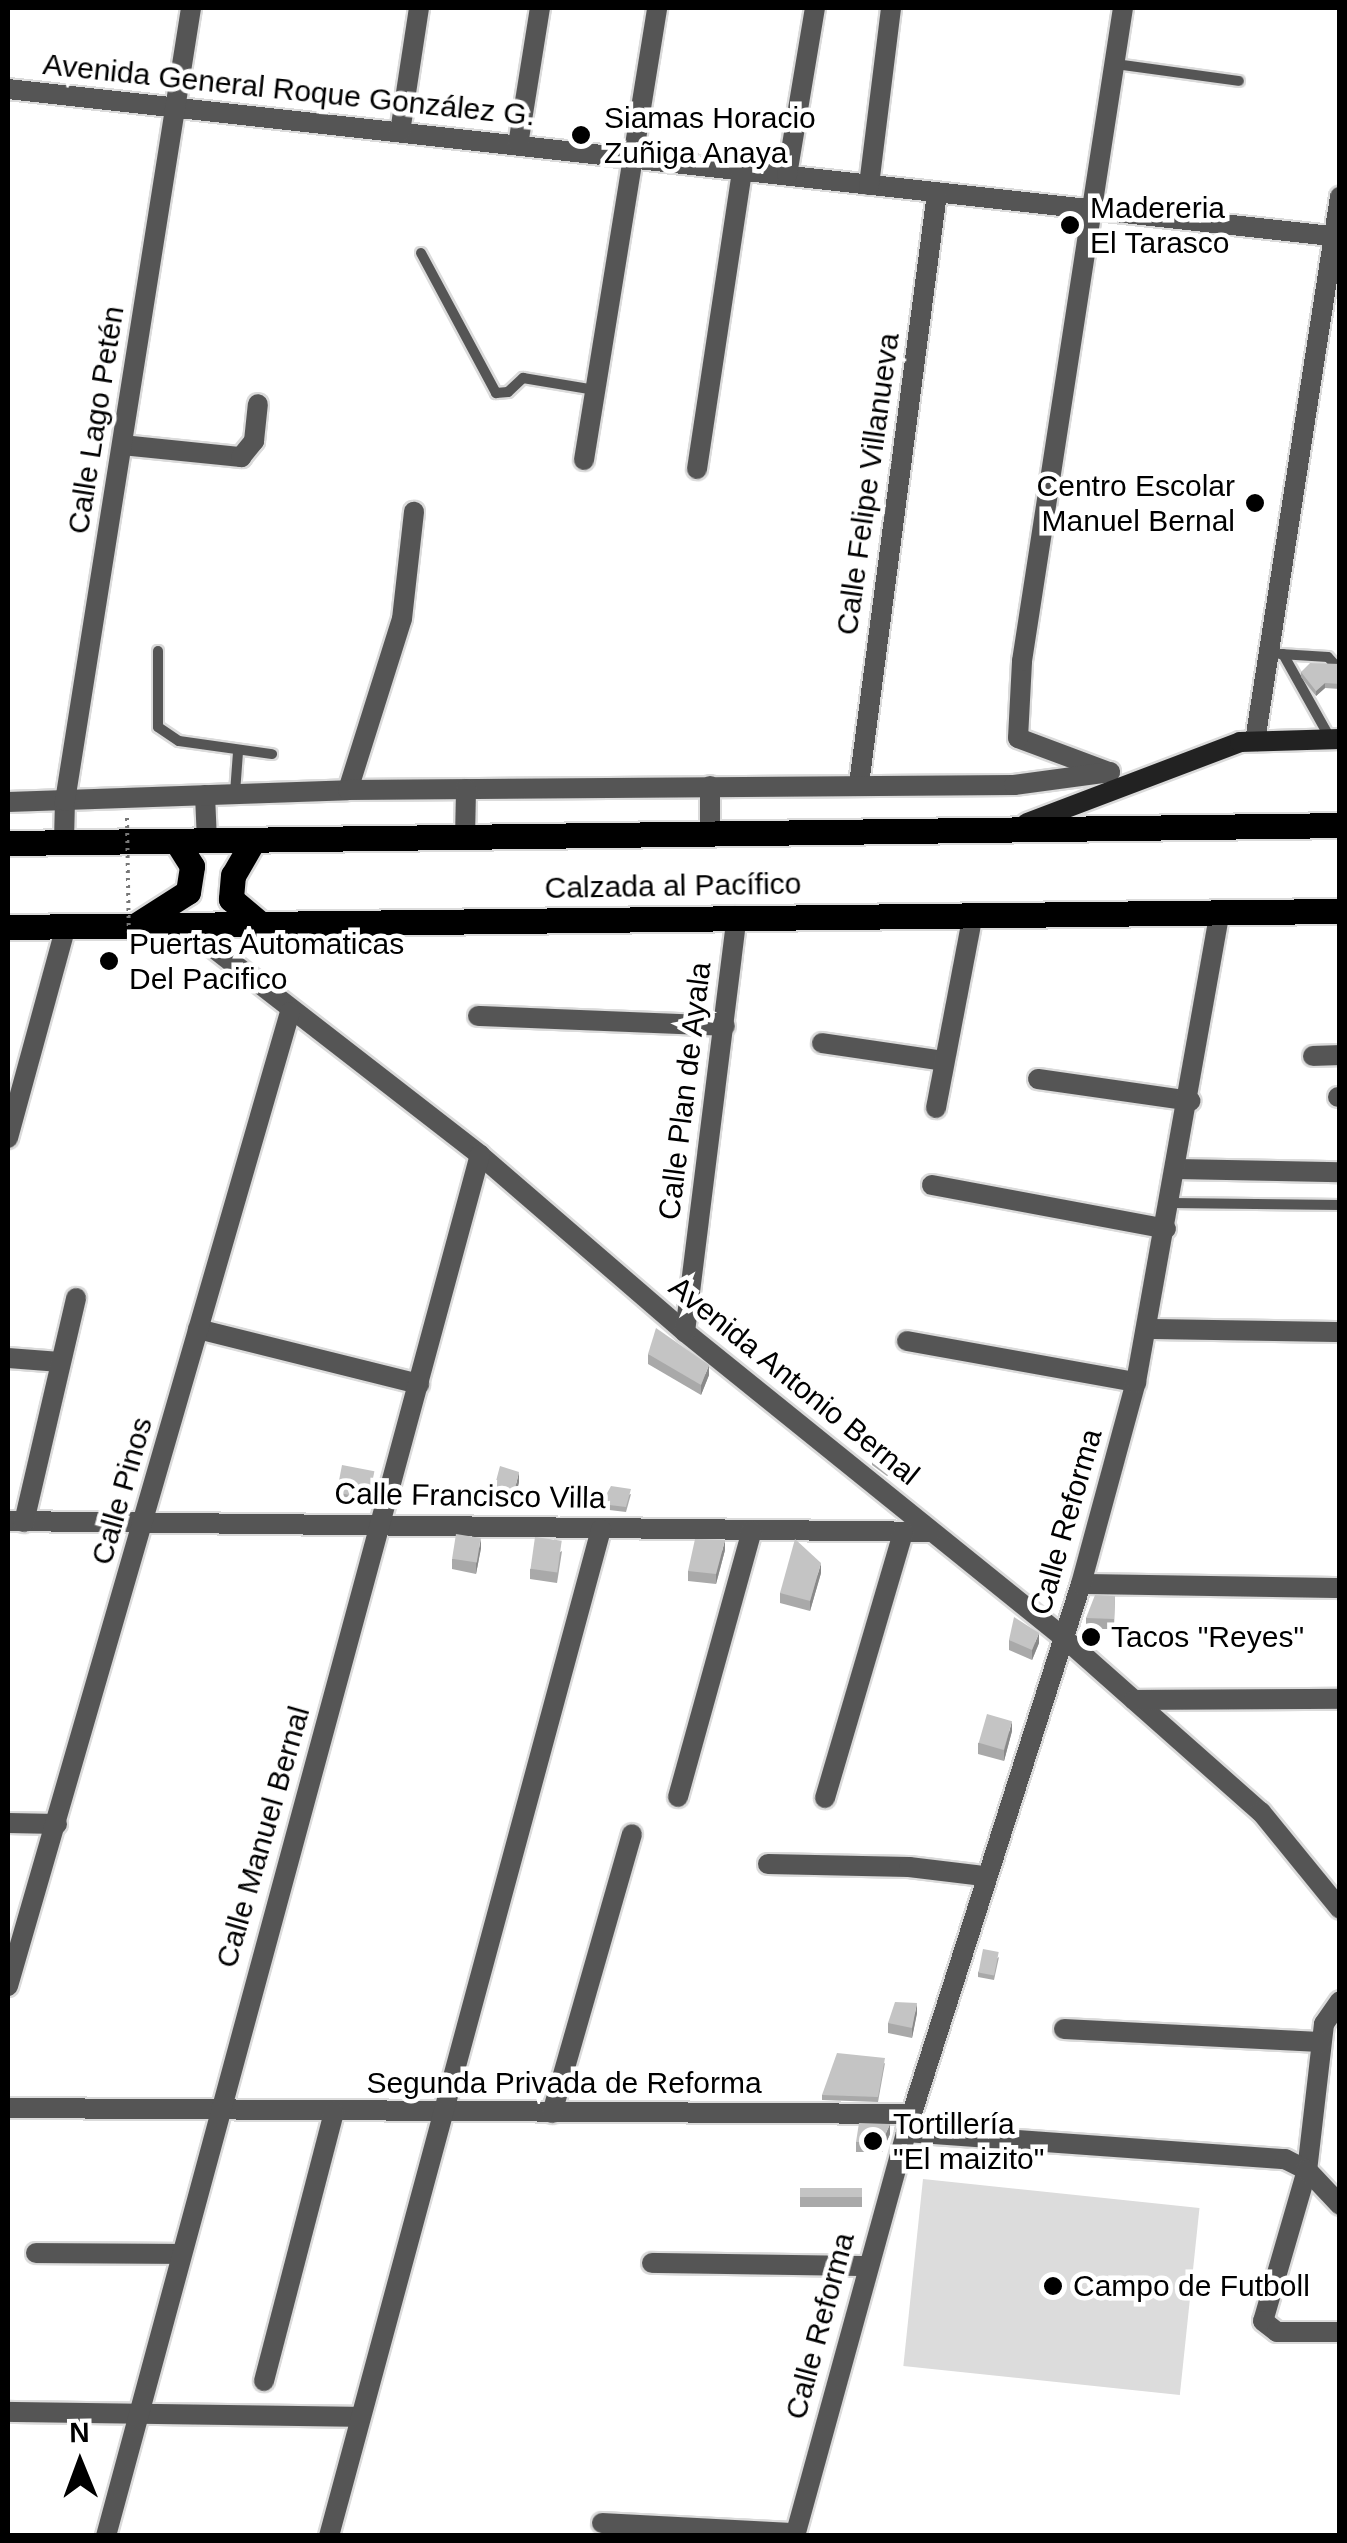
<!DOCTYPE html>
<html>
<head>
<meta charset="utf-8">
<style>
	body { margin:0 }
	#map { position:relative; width:1347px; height:2543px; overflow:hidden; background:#fff; font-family:Arial,sans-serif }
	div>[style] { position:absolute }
	.green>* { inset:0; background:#dcdcdc; transform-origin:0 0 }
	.roads { filter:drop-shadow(2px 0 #dbdbdb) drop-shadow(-2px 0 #dbdbdb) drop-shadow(0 2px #dbdbdb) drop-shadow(0 -2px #dbdbdb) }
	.lane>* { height:10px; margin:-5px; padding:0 5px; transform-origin:5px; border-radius:5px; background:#555 }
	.street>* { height:20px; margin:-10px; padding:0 10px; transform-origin:10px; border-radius:10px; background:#555 }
	.secondary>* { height:20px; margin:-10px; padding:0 10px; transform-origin:10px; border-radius:10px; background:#222 }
	.primary>* { height:25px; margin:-12.5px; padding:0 12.5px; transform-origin:12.5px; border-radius:12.5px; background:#000 }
	.path-bridge>* { height:4px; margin-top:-2px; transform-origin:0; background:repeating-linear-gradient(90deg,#777 0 2.5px,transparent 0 7.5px) }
	.wall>* { inset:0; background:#a9a9a9; transform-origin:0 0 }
	.shaded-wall>* { inset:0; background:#898989 }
	.building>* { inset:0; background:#c4c4c4; transform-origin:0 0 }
	.dots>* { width:28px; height:28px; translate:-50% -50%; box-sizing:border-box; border:5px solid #fff; border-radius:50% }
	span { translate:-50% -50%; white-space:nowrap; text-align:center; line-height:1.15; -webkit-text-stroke:9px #fff; paint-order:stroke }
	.street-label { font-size:30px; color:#000 }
	.poi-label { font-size:30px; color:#000 }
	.left { translate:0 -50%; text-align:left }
	.right { translate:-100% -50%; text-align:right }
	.frame { position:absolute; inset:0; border:10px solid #000; pointer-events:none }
	.north { position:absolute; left:30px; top:2413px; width:100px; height:100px; -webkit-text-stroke:8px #fff; paint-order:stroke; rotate:359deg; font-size:28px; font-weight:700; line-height:40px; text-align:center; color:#000 }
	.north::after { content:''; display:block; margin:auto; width:35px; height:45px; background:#000; clip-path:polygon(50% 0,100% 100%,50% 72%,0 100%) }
</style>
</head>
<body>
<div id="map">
	<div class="green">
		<i style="left:923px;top:2179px;width:278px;height:188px;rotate:6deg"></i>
	</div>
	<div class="roads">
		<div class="lane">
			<i style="left:1115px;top:64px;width:125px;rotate:7.8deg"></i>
			<i style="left:421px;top:253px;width:159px;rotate:61.8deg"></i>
			<i style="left:496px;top:393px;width:12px;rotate:-5deg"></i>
			<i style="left:508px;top:392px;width:21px;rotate:-43deg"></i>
			<i style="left:523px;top:378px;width:73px;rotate:9.5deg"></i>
			<i style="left:158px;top:651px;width:76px;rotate:90deg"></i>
			<i style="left:158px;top:727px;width:25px;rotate:34deg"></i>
			<i style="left:179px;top:741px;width:94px;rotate:8deg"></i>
			<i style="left:1280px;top:654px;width:48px;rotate:3.6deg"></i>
			<i style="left:1328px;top:657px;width:15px;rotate:48deg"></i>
			<i style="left:1283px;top:654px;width:96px;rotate:60.8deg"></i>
			<i style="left:235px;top:793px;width:41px;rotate:-85.8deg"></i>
			<i style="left:1171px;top:1203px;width:169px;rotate:0.7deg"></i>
		</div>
		<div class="street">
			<i style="left:8px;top:89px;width:1340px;rotate:6.34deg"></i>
			<i style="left:400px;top:132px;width:125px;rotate:-81.3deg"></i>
			<i style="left:518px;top:145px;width:139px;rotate:-80.9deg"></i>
			<i style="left:787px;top:175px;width:169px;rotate:-80.5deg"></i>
			<i style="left:869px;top:185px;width:178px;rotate:-82.9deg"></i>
			<i style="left:122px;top:445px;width:120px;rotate:5.8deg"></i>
			<i style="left:241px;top:457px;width:21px;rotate:-51deg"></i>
			<i style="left:254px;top:441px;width:37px;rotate:-84deg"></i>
			<i style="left:584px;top:460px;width:458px;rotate:-80.8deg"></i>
			<i style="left:697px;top:469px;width:302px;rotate:-81.4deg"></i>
			<i style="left:1255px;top:741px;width:551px;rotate:-81.12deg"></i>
			<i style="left:1109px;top:772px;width:97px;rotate:-159.5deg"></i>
			<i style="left:1018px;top:738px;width:77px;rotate:-87deg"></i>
			<i style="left:1022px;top:661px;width:661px;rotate:-81.21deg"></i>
			<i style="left:859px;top:784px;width:596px;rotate:-82.48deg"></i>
			<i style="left:348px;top:790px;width:179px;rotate:-72.5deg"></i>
			<i style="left:402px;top:619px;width:108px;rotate:-83.6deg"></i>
			<i style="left:205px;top:795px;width:46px;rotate:87.5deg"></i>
			<i style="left:8px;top:802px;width:340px;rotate:-2deg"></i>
			<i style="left:348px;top:790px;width:666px;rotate:-0.43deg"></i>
			<i style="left:1014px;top:785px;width:97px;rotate:-7.7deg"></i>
			<i style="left:710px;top:834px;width:48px;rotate:-90deg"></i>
			<i style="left:465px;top:838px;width:49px;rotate:-88.8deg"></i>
			<i style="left:64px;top:841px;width:40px;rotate:-88.6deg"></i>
			<i style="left:65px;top:801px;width:803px;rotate:-80.97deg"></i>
			<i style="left:185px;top:926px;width:373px;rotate:37.8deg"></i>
			<i style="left:480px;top:1155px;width:271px;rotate:40.8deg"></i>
			<i style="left:685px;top:1332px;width:487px;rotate:38.9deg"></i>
			<i style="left:1064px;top:1638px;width:263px;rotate:41.5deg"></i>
			<i style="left:1261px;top:1812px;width:125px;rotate:50.8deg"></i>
			<i style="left:478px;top:1016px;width:247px;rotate:2.3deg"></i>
			<i style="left:822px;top:1043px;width:123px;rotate:8.4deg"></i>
			<i style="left:1313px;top:1056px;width:27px;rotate:-2deg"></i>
			<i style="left:1038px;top:1079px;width:154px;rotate:8.2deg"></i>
			<i style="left:1338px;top:1097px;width:2px"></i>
			<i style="left:936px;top:1108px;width:197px;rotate:-79.2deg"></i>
			<i style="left:8px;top:1138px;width:220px;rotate:-74.7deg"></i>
			<i style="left:1177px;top:1169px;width:163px;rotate:1.1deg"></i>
			<i style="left:932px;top:1185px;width:238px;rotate:10.6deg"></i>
			<i style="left:198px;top:1329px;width:228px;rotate:14deg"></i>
			<i style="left:1148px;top:1329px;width:192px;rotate:0.9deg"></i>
			<i style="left:685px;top:1332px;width:419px;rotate:-82.9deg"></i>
			<i style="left:907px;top:1341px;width:233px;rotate:10.2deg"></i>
			<i style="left:8px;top:1358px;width:52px;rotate:4.4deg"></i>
			<i style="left:8px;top:1521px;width:923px;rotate:0.68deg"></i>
			<i style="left:24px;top:1522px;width:230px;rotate:-76.9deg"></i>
			<i style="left:1081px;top:1584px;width:259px;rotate:0.9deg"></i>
			<i style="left:1134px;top:1700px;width:206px;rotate:-0.3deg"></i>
			<i style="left:678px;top:1797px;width:276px;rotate:-74.5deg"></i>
			<i style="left:825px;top:1798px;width:276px;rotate:-73.6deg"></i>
			<i style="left:8px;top:1823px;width:49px;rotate:1.2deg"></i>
			<i style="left:768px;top:1864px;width:141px;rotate:1.2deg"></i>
			<i style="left:909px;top:1867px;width:75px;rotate:6.9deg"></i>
			<i style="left:8px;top:1986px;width:1014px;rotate:-73.85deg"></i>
			<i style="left:1340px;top:2001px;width:28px;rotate:125deg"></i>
			<i style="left:1324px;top:2024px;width:147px;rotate:96.6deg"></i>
			<i style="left:1307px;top:2170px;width:157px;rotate:106.2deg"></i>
			<i style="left:1263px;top:2321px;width:18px;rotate:38deg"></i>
			<i style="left:1277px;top:2332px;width:63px"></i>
			<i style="left:1064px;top:2029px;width:256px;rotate:2.9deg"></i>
			<i style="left:8px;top:2108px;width:903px;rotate:0.38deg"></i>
			<i style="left:552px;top:2113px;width:290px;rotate:-74deg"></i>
			<i style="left:906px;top:2132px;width:380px;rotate:4.1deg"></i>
			<i style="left:1285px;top:2159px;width:25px;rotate:27deg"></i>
			<i style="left:1307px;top:2170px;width:48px;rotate:46.7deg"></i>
			<i style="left:36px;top:2253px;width:145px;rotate:0.4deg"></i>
			<i style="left:652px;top:2263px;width:215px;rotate:0.8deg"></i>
			<i style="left:264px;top:2381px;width:278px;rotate:-75.4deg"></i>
			<i style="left:8px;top:2412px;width:351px;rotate:0.8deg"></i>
			<i style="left:602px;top:2523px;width:194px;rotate:3deg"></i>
			<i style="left:106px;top:2536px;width:1431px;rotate:-74.85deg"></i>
			<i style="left:329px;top:2536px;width:1043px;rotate:-74.88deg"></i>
			<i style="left:795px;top:2536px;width:419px;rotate:-74.6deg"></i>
			<i style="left:906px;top:2132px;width:575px;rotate:-72.29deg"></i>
			<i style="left:1081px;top:1584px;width:209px;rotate:-74.8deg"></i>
			<i style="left:1136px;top:1382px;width:477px;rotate:-79.9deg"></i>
		</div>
		<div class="secondary">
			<i style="left:1027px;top:823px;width:228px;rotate:-20.8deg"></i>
			<i style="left:1240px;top:742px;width:100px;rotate:-1.7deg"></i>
		</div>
		<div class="primary">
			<i style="left:253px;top:841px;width:39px;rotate:120deg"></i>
			<i style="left:233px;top:875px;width:24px;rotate:95deg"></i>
			<i style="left:231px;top:899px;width:42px;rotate:40.2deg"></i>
			<i style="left:8px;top:843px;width:1332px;rotate:-0.77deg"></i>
			<i style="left:8px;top:927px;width:1332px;rotate:-0.69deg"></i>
			<i style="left:133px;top:927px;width:65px;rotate:-32.5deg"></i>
			<i style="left:188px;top:892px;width:26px;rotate:-81deg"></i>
			<i style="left:192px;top:866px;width:28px;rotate:-122deg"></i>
		</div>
	</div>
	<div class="path-bridge">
		<i style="left:127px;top:818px;width:126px;rotate:89.1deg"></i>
	</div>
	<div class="wall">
		<i style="clip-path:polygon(1340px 664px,1340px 689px,1325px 688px,1316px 696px,1301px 677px,1301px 672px)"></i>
		<i style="clip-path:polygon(648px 1354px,709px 1375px,701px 1395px,648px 1364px)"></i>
		<i style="clip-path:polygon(872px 1459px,897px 1463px,887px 1476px,872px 1465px)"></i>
		<i style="clip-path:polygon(374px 1481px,370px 1507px,337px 1503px,337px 1493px)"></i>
		<i style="clip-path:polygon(519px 1482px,513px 1507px,492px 1506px,492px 1496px)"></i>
		<i style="clip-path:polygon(631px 1494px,626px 1512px,601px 1509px,601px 1504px)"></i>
		<i style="clip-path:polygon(481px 1548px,476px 1574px,452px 1569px,452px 1559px)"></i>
		<i style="clip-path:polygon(725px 1550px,716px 1584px,688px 1581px,688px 1571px)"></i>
		<i style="clip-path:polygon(562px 1551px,557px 1583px,530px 1579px,530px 1569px)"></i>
		<i style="clip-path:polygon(821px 1573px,810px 1611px,780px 1603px,780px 1593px)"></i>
		<i style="clip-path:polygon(1115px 1596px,1114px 1629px,1086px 1629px,1086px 1618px)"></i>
		<i style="clip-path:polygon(1009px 1640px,1039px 1643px,1032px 1660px,1009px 1650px)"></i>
		<i style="clip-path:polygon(1012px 1731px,1004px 1761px,978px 1754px,978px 1743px)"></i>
		<i style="clip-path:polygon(999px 1957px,994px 1980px,978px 1977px,978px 1972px)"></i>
		<i style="clip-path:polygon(917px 2013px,912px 2038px,888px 2033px,888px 2023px)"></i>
		<i style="clip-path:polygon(885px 2063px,878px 2102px,822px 2100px,822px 2095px)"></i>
		<i style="clip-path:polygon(890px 2134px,882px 2152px,856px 2152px,856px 2142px)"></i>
		<i style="left:800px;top:2188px;width:62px;height:19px"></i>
	</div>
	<div class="shaded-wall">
		<i style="clip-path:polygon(1325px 683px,1325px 688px,1316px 696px,1316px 691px)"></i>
		<i style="clip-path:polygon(709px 1365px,709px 1375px,701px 1395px,701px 1385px)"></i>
		<i style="clip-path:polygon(897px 1458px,897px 1463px,887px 1476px,887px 1471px)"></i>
		<i style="clip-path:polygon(519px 1472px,519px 1482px,513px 1507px,513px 1497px)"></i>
		<i style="clip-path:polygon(481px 1538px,481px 1548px,476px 1574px,476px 1564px)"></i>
		<i style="clip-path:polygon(725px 1540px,725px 1550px,716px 1584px,716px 1574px)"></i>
		<i style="clip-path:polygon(821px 1563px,821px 1573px,810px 1611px,810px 1601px)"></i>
		<i style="clip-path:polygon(1039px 1633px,1039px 1643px,1032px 1660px,1032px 1650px)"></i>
		<i style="clip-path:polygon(1012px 1721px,1012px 1731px,1004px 1761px,1004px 1751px)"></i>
		<i style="clip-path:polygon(917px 2003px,917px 2013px,912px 2038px,912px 2028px)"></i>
		<i style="clip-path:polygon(890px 2124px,890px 2134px,882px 2152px,882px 2142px)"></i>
	</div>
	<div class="building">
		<i style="clip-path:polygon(1310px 663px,1340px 664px,1340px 684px,1325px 683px,1316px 691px,1301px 672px)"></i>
		<i style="clip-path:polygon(656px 1328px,709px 1365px,701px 1385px,648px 1354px)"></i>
		<i style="left:882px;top:1447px;width:19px;height:16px;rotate:36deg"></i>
		<i style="left:342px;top:1465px;width:33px;height:28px;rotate:11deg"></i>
		<i style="clip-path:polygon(500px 1466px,519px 1472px,513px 1497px,492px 1496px)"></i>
		<i style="clip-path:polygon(611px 1486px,631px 1489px,626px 1507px,601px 1504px)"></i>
		<i style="left:456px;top:1534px;width:25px;height:25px;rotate:9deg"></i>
		<i style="left:535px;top:1537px;width:27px;height:32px;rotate:8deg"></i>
		<i style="clip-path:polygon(695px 1539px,725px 1540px,716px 1574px,688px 1571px)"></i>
		<i style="clip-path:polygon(795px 1539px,821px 1563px,810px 1601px,780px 1593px)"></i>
		<i style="clip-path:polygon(1095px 1595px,1115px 1596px,1114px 1619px,1086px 1618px)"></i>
		<i style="clip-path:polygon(1014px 1617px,1039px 1633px,1032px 1650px,1009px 1640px)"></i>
		<i style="left:987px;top:1714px;width:26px;height:30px;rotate:16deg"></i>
		<i style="left:983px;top:1949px;width:16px;height:24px;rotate:11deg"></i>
		<i style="clip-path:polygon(895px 2002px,917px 2003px,912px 2028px,888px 2023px)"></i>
		<i style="clip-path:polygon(837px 2053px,885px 2058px,878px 2097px,822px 2095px)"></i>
		<i style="clip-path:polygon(859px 2123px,890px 2124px,882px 2142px,856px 2142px)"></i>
		<i style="left:800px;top:2188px;width:62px;height:9px"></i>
	</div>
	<div class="dots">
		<i style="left:581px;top:135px;background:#000"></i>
		<i style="left:1070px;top:225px;background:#000"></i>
		<i style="left:1255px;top:503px;background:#000"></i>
		<i style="left:109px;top:961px;background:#000"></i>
		<i style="left:1091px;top:1637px;background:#000"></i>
		<i style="left:873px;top:2141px;background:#000"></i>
		<i style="left:1053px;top:2286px;background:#000"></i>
	</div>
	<div class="street-label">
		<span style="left:289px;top:90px;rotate:6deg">Avenida General Roque González G.</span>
		<span style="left:96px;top:420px;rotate:-81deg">Calle Lago Petén</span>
		<span style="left:868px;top:484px;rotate:-82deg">Calle Felipe Villanueva</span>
		<span style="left:673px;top:886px;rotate:-1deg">Calzada al Pacífico</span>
		<span style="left:685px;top:1091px;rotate:-83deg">Calle Plan de Ayala</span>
		<span style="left:794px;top:1381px;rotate:39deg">Avenida Antonio Bernal</span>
		<span style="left:122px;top:1491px;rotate:-74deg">Calle Pinos</span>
		<span style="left:470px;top:1496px;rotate:1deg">Calle Francisco Villa</span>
		<span style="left:1066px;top:1522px;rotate:-74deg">Calle Reforma</span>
		<span style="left:263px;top:1837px;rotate:-74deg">Calle Manuel Bernal</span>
		<span style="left:564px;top:2083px">Segunda Privada de Reforma</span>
		<span style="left:820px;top:2326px;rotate:-75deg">Calle Reforma</span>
	</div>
	<div class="poi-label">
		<span class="left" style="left:604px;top:135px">Siamas Horacio<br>Zuñiga Anaya</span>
		<span class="left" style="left:1090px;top:225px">Madereria<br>El Tarasco</span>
		<span class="right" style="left:1235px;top:503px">Centro Escolar<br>Manuel Bernal</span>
		<span class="left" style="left:129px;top:961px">Puertas Automaticas<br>Del Pacifico</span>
		<span class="left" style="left:1111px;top:1637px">Tacos "Reyes"</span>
		<span class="left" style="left:893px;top:2141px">Tortillería<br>"El maizito"</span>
		<span class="left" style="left:1073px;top:2286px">Campo de Futboll</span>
	</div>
	<div class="frame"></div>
	<div class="north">N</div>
</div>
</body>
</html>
